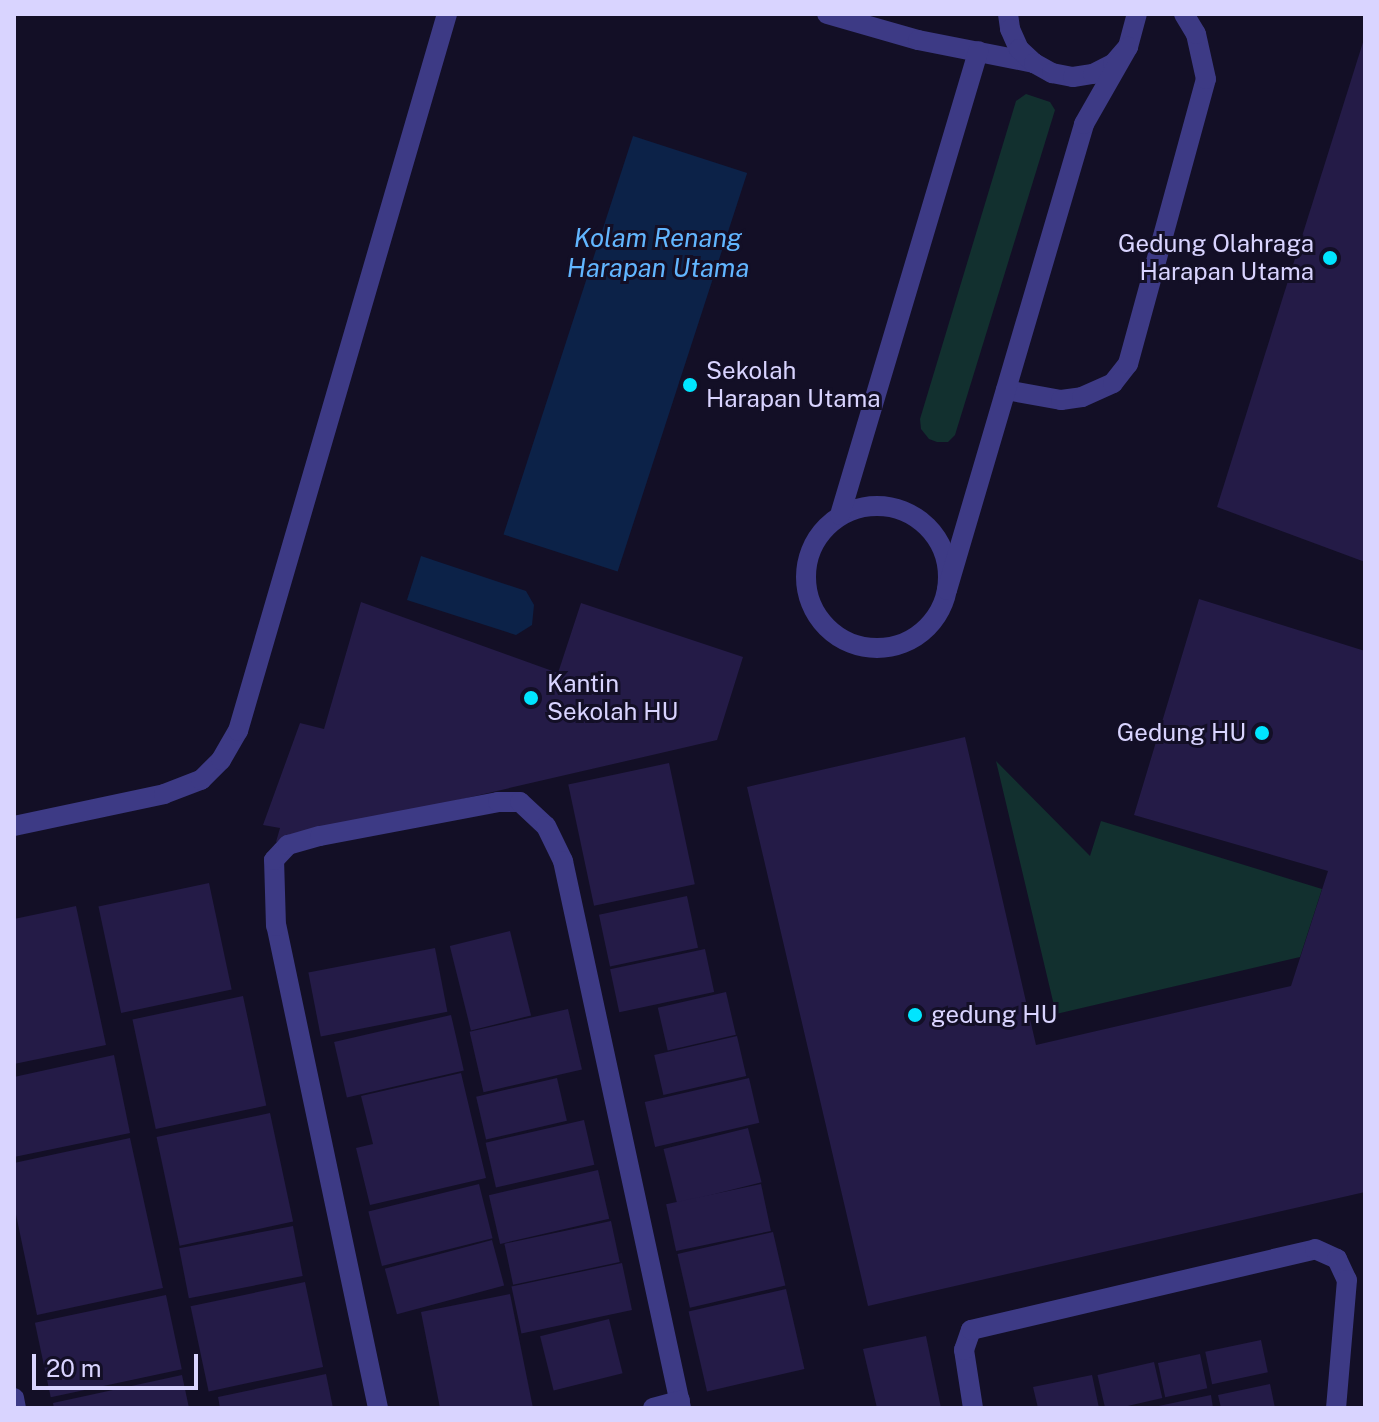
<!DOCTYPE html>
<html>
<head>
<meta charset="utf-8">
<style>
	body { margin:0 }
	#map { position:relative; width:1379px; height:1422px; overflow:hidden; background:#130f26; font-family:"Public Sans",sans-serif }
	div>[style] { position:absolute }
	.green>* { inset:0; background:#12302f }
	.water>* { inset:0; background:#0c2248; transform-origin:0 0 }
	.building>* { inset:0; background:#241b47; transform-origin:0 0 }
	.minor>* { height:20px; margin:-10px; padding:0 10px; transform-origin:10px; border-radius:10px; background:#3d3a85 }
	.minor>.ring { margin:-10px; padding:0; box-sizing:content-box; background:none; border:20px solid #3d3a85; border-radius:50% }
	.dots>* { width:22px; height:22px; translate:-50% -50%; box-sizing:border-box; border:4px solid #130f26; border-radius:50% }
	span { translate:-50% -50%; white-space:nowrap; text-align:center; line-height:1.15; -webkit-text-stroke:6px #130f26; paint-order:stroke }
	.poi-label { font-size:24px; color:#d9d4ff }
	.right { translate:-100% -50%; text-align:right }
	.left { translate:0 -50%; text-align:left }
	.water-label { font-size:26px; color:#62b6ff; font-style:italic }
	.frame { position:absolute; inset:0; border:16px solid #d9d4ff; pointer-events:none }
	.scale { position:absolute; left:32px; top:1354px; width:166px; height:36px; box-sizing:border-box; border:4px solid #d9d4ff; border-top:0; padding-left:10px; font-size:24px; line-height:28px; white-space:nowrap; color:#d9d4ff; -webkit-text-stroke:6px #130f26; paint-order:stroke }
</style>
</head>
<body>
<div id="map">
	<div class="green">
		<i style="clip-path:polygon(1026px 94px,1050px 102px,1055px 110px,955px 435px,948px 442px,937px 442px,929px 439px,921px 429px,920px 419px,1016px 101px)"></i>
		<i style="clip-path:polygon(996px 761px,1090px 856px,1101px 821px,1322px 889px,1300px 957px,1056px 1014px)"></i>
	</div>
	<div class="water">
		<i style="left:633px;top:136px;width:120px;height:419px;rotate:18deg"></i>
		<i style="clip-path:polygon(421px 556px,526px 591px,534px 605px,532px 625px,516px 635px,407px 600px)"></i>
	</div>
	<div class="building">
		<i style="clip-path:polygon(1364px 39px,1365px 40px,1365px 562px,1217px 507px)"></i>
		<i style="clip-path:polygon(1199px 599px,1365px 651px,1365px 1192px,868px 1306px,747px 787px,965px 737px,1036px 1045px,1291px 986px,1328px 871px,1134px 815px)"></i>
		<i style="clip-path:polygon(361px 602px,558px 673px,581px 603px,743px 657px,717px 740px,276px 842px,280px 828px,263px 825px,300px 723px,324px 729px)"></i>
		<i style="left:669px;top:763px;width:124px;height:103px;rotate:78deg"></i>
		<i style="left:209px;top:883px;width:109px;height:113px;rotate:78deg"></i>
		<i style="left:687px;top:896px;width:53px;height:90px;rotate:78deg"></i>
		<i style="clip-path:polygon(76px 906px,106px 1045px,14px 1064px,14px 919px)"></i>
		<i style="left:510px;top:931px;width:87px;height:62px;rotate:76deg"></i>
		<i style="left:435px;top:948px;width:65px;height:129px;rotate:79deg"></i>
		<i style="left:705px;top:949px;width:44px;height:97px;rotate:78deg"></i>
		<i style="left:726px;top:992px;width:44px;height:70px;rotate:77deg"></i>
		<i style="left:243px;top:996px;width:112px;height:113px;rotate:78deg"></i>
		<i style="left:568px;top:1009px;width:62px;height:101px;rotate:77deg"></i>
		<i style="left:451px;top:1015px;width:57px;height:120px;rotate:77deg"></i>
		<i style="left:737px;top:1036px;width:41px;height:85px;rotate:77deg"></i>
		<i style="clip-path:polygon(114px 1055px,130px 1133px,14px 1157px,14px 1077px)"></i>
		<i style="clip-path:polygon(461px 1073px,486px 1178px,370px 1205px,356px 1148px,373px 1144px,361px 1096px)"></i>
		<i style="left:557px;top:1078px;width:44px;height:83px;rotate:77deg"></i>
		<i style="left:749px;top:1078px;width:46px;height:107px;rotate:77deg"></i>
		<i style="left:270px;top:1113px;width:111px;height:116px;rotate:78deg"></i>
		<i style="left:584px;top:1120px;width:46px;height:101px;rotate:77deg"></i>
		<i style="left:748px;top:1128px;width:56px;height:87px;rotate:76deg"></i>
		<i style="clip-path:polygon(130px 1138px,163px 1288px,37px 1315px,14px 1205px,14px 1163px)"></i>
		<i style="left:598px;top:1170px;width:50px;height:112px;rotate:77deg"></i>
		<i style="left:479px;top:1184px;width:56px;height:114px;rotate:76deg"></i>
		<i style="left:761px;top:1184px;width:48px;height:97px;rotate:78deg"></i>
		<i style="left:611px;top:1221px;width:42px;height:109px;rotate:78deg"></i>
		<i style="left:293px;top:1226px;width:51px;height:116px;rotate:79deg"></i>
		<i style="left:773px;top:1232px;width:55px;height:98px;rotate:77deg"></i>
		<i style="left:492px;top:1240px;width:47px;height:111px;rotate:75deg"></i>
		<i style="left:622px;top:1263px;width:48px;height:113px;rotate:78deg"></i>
		<i style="left:305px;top:1282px;width:87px;height:117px;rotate:78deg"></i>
		<i style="left:786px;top:1289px;width:82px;height:100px;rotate:77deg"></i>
		<i style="clip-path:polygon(510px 1294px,533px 1408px,440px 1408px,421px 1312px)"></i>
		<i style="left:166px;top:1295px;width:76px;height:134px;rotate:78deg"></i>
		<i style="left:609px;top:1319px;width:56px;height:71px;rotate:76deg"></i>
		<i style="clip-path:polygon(926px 1336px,941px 1408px,877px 1408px,863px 1349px)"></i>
		<i style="left:1261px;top:1340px;width:33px;height:57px;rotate:78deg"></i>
		<i style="left:1200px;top:1354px;width:35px;height:43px;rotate:78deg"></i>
		<i style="left:1154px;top:1362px;width:37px;height:58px;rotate:77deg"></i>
		<i style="clip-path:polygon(326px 1374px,333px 1408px,220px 1408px,218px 1397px)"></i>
		<i style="clip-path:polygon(182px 1375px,189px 1408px,54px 1408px,53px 1403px)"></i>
		<i style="clip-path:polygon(1092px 1375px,1099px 1408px,1038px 1408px,1033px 1387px)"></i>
		<i style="clip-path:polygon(1270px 1384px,1275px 1408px,1221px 1408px,1218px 1395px)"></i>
		<i style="clip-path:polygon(1211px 1395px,1213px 1408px,1154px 1408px,1154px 1407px)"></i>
	</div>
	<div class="minor">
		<i style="left:827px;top:14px;width:95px;rotate:15.9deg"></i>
		<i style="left:918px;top:40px;width:118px;rotate:11.2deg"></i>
		<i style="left:1008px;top:14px;width:15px;rotate:82deg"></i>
		<i style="left:1010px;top:29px;width:22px;rotate:66deg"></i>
		<i style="left:1019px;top:49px;width:21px;rotate:43deg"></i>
		<i style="left:1034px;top:63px;width:21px;rotate:29deg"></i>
		<i style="left:1052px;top:73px;width:21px;rotate:11deg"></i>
		<i style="left:1073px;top:77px;width:20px;rotate:-9deg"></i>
		<i style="left:1093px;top:74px;width:22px;rotate:-27deg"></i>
		<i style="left:1113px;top:64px;width:23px;rotate:-49deg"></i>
		<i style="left:1128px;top:47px;width:34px;rotate:-75deg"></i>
		<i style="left:1006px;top:390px;width:56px;rotate:10.3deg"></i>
		<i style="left:1061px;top:400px;width:21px;rotate:-8deg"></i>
		<i style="left:1082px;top:397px;width:34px;rotate:-24deg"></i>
		<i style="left:1113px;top:383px;width:24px;rotate:-52deg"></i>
		<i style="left:1128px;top:364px;width:295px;rotate:-74.7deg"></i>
		<i style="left:1206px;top:79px;width:46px;rotate:-102.5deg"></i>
		<i style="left:1196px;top:34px;width:23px;rotate:-121deg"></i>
		<i class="ring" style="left:806px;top:506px;width:122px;height:122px"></i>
		<i style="left:840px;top:515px;width:484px;rotate:-73.4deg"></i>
		<i style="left:947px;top:590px;width:486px;rotate:-73.6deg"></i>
		<i style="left:1084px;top:124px;width:89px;rotate:-60.3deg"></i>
		<i style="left:14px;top:826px;width:153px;rotate:-12deg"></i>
		<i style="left:164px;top:794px;width:40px;rotate:-21deg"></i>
		<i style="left:201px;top:780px;width:28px;rotate:-45deg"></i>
		<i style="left:221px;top:760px;width:34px;rotate:-60deg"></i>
		<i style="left:238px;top:731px;width:747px;rotate:-73.75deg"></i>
		<i style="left:14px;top:1398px;width:10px;rotate:79deg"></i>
		<i style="left:378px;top:1408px;width:493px;rotate:-101.9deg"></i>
		<i style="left:276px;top:926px;width:66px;rotate:-91.7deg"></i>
		<i style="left:274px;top:860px;width:21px;rotate:-47deg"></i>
		<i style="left:288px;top:845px;width:33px;rotate:-16deg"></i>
		<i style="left:320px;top:836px;width:181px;rotate:-10.8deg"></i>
		<i style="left:498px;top:802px;width:22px"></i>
		<i style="left:520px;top:802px;width:35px;rotate:43deg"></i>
		<i style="left:546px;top:826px;width:39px;rotate:64deg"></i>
		<i style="left:563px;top:861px;width:560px;rotate:77.83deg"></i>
		<i style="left:653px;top:1408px;width:28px;rotate:-15deg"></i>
		<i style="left:973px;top:1408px;width:59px;rotate:-98.8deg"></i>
		<i style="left:964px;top:1350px;width:21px;rotate:-71deg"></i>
		<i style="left:971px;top:1330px;width:353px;rotate:-13.2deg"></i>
		<i style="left:1315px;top:1249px;width:24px;rotate:24deg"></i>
		<i style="left:1337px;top:1259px;width:23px;rotate:65deg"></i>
		<i style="left:1347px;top:1280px;width:128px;rotate:94.9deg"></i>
	</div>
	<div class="dots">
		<i style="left:1330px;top:258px;background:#00e5ff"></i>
		<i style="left:690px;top:385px;background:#00e5ff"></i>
		<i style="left:531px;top:698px;background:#00e5ff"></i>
		<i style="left:1262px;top:733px;background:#00e5ff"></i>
		<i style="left:915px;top:1015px;background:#00e5ff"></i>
	</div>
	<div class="poi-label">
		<span class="right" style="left:1314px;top:258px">Gedung Olahraga<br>Harapan Utama</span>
		<span class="left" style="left:706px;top:385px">Sekolah<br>Harapan Utama</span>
		<span class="left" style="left:547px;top:698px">Kantin<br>Sekolah HU</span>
		<span class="right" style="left:1246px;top:733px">Gedung HU</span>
		<span class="left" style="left:931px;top:1015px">gedung HU</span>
	</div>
	<div class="water-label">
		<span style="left:658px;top:253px">Kolam Renang<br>Harapan Utama</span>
	</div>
	<div class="frame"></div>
	<div class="scale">20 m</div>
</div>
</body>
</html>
